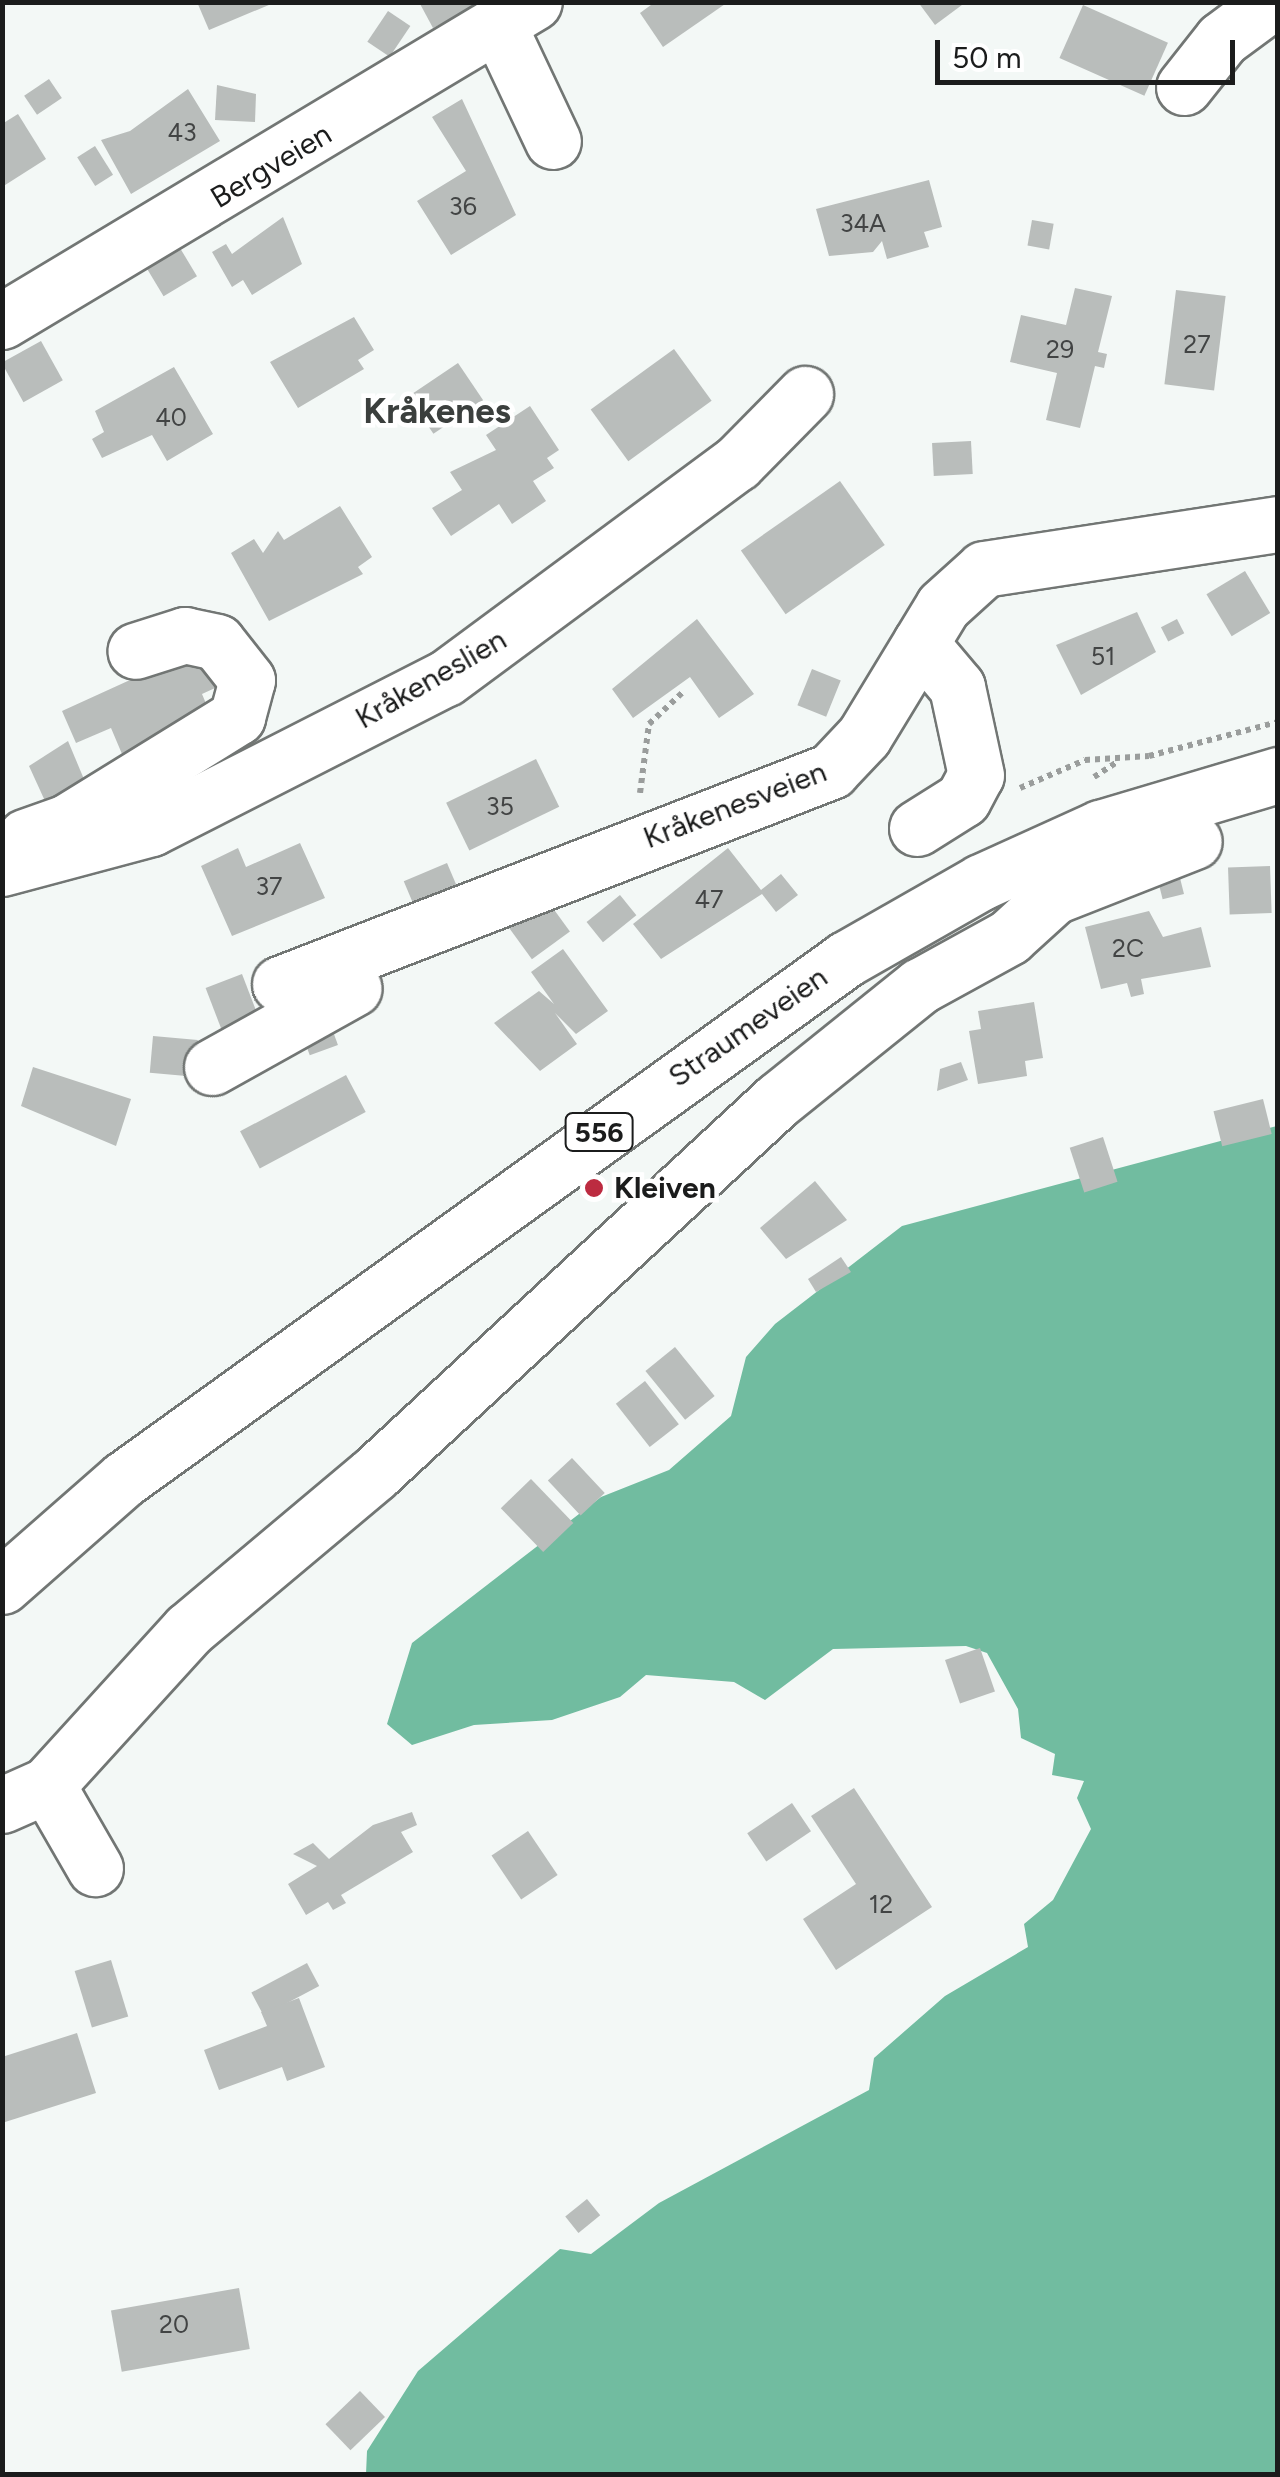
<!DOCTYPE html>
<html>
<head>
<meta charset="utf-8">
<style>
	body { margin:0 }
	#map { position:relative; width:1280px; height:2477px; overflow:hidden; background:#f3f8f6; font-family:Figtree,sans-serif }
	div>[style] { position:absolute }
	.water>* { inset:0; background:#71bca0 }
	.building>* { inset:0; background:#b9bdbb; transform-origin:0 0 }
	.path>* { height:6px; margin-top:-3px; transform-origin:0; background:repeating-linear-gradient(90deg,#9a9d9c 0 5px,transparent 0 10px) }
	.roads { filter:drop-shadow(2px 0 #727674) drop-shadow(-2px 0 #727674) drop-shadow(0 2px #727674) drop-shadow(0 -2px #727674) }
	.minor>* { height:55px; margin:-27.5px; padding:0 27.5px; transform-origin:27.5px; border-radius:27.5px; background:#fff }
	.major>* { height:55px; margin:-27.5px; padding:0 27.5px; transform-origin:27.5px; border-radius:27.5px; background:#fff }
	.dots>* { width:28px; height:28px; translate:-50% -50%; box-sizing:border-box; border:5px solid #fff; border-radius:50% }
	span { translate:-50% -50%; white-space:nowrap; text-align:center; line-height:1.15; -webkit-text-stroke:9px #fff; paint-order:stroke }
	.number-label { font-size:25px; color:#424444 }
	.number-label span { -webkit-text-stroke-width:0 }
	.shield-label span { padding:2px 8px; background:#fff; border:2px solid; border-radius:8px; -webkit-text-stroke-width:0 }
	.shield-label { font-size:28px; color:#1b1c1c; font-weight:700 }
	.street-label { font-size:30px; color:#1b1c1c }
	.poi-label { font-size:30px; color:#1b1c1c; font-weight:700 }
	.left { translate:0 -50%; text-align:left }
	.quarter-label { font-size:35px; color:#3b3f3d; font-weight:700 }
	.frame { position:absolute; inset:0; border:5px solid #1b1c1c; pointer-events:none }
	.scale { position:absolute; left:935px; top:40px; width:300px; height:45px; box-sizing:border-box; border:5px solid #1b1c1c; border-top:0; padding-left:12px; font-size:30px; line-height:35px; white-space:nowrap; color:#1b1c1c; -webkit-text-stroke:8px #fff; paint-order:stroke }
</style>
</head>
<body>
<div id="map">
	<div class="water">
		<i style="clip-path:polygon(1277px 1126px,1277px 2474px,366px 2474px,367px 2451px,418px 2371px,560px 2249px,591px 2254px,659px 2203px,869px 2090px,874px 2058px,945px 1996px,1028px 1947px,1024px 1924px,1053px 1900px,1091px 1829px,1077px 1798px,1084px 1781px,1052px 1775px,1055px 1754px,1021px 1738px,1018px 1709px,987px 1653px,966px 1646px,833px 1649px,765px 1700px,734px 1682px,646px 1675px,620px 1697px,552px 1720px,474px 1725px,412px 1745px,387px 1724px,412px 1643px,601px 1497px,669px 1470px,731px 1416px,746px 1357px,775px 1324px,902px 1226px)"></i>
	</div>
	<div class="building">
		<i style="clip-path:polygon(197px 2px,276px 2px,209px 30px)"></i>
		<i style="clip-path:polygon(419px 2px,483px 2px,433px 28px)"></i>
		<i style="clip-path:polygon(655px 2px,728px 2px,663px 47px,640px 13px)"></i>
		<i style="clip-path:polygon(918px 2px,966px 2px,935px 25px)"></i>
		<i style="left:1083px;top:5px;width:93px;height:58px;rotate:24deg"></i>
		<i style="left:388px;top:11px;width:27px;height:37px;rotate:34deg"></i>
		<i style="left:49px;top:79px;width:23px;height:30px;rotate:56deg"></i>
		<i style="clip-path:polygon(217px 85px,256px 94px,255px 122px,215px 120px)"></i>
		<i style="clip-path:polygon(188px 89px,220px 141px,131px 194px,101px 140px,130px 131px)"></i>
		<i style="clip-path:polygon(462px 99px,516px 215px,451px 255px,417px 201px,466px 171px,432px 117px)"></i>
		<i style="clip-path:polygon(18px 114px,46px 159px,2px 187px,2px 124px)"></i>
		<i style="left:95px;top:146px;width:34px;height:21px;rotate:58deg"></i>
		<i style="clip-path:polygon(929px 180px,942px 227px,924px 232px,929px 247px,887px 259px,882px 241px,873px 252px,829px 256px,816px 209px)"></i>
		<i style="clip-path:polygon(283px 217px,302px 264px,252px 295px,243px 280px,232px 287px,212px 252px,226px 244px,232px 254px)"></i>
		<i style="left:1032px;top:220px;width:22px;height:26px;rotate:10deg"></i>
		<i style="left:180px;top:248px;width:33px;height:39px;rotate:59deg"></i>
		<i style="clip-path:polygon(1075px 288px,1112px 296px,1098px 352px,1107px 354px,1104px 368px,1095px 366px,1080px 428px,1046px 420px,1057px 373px,1010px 362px,1021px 315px,1066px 325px)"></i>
		<i style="left:1176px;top:290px;width:50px;height:95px;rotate:7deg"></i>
		<i style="clip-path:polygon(354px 317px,374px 350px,358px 360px,364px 369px,298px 408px,270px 362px)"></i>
		<i style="left:41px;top:341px;width:45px;height:45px;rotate:61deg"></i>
		<i style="left:674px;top:349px;width:64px;height:103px;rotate:54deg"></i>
		<i style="left:458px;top:363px;width:45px;height:60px;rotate:56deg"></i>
		<i style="clip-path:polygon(174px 367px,213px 434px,167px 461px,152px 435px,102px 458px,92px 439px,104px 432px,95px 411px)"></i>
		<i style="clip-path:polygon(530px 406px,559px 450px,547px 458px,554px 468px,533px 481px,546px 501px,512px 524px,499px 504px,451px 536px,432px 508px,462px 490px,450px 472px,496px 450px,486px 435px)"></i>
		<i style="left:971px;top:441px;width:33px;height:39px;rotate:87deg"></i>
		<i style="left:840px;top:481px;width:78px;height:121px;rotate:55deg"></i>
		<i style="clip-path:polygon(340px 506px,372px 557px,358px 567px,363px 574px,269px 621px,231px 553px,254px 539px,263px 553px,278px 531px,284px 540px)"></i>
		<i style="left:1245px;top:571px;width:49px;height:45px;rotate:59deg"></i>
		<i style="clip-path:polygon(1137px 612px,1156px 652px,1081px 695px,1056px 645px)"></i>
		<i style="clip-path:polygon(697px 619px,754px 694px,719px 718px,690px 677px,633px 718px,612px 689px)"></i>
		<i style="left:1177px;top:619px;width:16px;height:18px;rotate:63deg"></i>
		<i style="clip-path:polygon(198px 649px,215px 688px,202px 694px,210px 713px,122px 754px,111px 728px,76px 743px,62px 711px)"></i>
		<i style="left:812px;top:669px;width:31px;height:39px;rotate:22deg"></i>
		<i style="clip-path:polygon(68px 741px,86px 784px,45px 801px,29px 766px)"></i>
		<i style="left:536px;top:759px;width:53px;height:100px;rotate:64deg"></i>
		<i style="clip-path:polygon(300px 843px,325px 898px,232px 936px,201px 866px,238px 848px,246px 867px)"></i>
		<i style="clip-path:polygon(728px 848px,761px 890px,781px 874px,798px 895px,776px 912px,762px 894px,661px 959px,633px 924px)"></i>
		<i style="left:1176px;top:862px;width:33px;height:22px;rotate:76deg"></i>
		<i style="left:447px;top:863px;width:34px;height:47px;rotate:67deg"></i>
		<i style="left:1270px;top:866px;width:47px;height:42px;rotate:88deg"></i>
		<i style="left:620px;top:895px;width:26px;height:43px;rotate:51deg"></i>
		<i style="left:547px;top:900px;width:39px;height:47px;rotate:54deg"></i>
		<i style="clip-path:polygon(1149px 911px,1163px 937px,1201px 927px,1211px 967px,1141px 979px,1144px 994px,1131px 997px,1127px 983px,1101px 989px,1085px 927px)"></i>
		<i style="clip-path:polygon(563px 949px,608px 1011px,576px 1034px,555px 1013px,577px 1044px,540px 1071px,494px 1023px,539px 991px,554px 1004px,531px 972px)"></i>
		<i style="left:242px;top:974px;width:44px;height:39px;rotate:69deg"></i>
		<i style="clip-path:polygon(1034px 1002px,1043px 1058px,1025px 1061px,1027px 1076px,978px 1084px,969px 1031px,981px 1029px,978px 1011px)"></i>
		<i style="left:327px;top:1015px;width:32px;height:30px;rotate:70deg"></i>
		<i style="left:153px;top:1036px;width:45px;height:37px;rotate:5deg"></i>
		<i style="clip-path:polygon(961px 1062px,968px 1080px,937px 1091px,940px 1069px)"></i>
		<i style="clip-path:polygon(33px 1067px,131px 1099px,116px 1146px,21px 1106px)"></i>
		<i style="left:346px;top:1075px;width:42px;height:120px;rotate:62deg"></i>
		<i style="left:1263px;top:1099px;width:36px;height:51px;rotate:76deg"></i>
		<i style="left:1103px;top:1137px;width:47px;height:35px;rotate:72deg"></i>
		<i style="clip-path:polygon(815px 1181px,847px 1220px,786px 1259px,760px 1228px)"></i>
		<i style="clip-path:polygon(841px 1257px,851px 1272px,816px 1292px,808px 1279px)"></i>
		<i style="left:675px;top:1347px;width:63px;height:38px;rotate:51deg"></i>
		<i style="left:645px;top:1381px;width:55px;height:37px;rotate:52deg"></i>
		<i style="left:572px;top:1458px;width:48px;height:33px;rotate:47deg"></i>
		<i style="left:531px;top:1479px;width:61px;height:42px;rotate:46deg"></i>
		<i style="left:980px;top:1648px;width:46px;height:37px;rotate:71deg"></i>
		<i style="clip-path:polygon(854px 1788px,932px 1907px,836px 1970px,803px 1919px,856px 1884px,811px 1816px)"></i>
		<i style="left:792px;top:1803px;width:34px;height:54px;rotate:56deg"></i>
		<i style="clip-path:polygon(412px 1812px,417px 1825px,401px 1832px,413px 1852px,341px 1895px,346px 1903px,333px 1910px,328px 1902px,306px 1915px,288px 1884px,317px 1866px,293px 1854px,313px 1843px,329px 1859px,373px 1825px)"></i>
		<i style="left:528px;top:1831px;width:53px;height:44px;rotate:56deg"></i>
		<i style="left:111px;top:1960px;width:59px;height:38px;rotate:73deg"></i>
		<i style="left:307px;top:1963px;width:26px;height:63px;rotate:62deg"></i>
		<i style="clip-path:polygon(299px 1998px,325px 2067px,287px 2081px,282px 2067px,219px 2090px,204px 2050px,267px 2026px,261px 2012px)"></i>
		<i style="clip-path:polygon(77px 2033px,96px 2093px,2px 2123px,2px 2057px)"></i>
		<i style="left:587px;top:2199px;width:21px;height:28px;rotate:51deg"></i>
		<i style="left:239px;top:2288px;width:62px;height:130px;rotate:80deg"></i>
		<i style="left:360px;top:2391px;width:36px;height:48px;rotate:46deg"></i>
	</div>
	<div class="path">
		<i style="left:1094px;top:777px;width:27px;rotate:-33deg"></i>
		<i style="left:1020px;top:788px;width:71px;rotate:-23.3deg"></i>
		<i style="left:1085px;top:760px;width:64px;rotate:-3.6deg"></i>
		<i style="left:1149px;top:756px;width:133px;rotate:-14.8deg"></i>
		<i style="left:640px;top:793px;width:70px;rotate:-82.6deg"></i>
		<i style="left:649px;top:724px;width:48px;rotate:-43.3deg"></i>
	</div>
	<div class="roads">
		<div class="minor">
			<i style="left:499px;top:27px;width:126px;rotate:64.7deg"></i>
			<i style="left:1184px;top:87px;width:61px;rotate:-51.6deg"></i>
			<i style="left:1222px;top:39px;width:62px;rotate:-36.5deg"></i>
			<i style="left:2px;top:321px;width:620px;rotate:-30.95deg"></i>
			<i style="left:917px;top:828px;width:54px;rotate:-32.2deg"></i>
			<i style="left:963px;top:799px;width:27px;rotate:-62deg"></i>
			<i style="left:976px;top:775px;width:90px;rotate:-102.2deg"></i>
			<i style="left:957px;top:687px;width:57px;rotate:-130.1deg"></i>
			<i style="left:25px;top:837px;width:45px;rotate:-19.7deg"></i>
			<i style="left:67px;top:822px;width:200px;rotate:-31.7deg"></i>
			<i style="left:237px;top:717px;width:38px;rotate:-75deg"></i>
			<i style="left:247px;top:680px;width:48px;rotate:-128.3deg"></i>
			<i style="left:217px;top:642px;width:33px;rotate:-168deg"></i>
			<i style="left:185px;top:635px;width:52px;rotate:162.3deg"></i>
			<i style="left:2px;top:868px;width:154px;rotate:-15deg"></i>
			<i style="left:151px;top:828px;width:331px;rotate:-27deg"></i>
			<i style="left:446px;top:678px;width:362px;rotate:-36.5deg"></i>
			<i style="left:737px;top:463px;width:97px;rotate:-45.4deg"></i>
			<i style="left:280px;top:984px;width:591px;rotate:-21.14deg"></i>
			<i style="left:831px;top:771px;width:48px;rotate:-46.7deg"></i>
			<i style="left:864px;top:736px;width:152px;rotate:-58.7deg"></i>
			<i style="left:943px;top:606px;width:55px;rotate:-42.1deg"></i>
			<i style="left:984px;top:569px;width:297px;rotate:-8.7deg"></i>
			<i style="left:212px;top:1067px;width:162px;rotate:-29.1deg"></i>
			<i style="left:47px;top:1785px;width:96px;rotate:60deg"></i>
			<i style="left:2px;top:1805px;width:49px;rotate:-24deg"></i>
			<i style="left:47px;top:1785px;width:210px;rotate:-47.7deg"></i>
			<i style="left:188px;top:1630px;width:244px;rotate:-40deg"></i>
			<i style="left:375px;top:1473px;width:549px;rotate:-42.79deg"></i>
			<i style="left:778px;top:1100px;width:182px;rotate:-38.8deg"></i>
			<i style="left:920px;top:986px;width:102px;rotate:-28.8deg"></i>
			<i style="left:1009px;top:937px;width:61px;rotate:-42.3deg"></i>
			<i style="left:1054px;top:896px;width:150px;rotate:-21.4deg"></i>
		</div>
		<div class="major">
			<i style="left:2px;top:1586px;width:162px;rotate:-41.3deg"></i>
			<i style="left:124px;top:1479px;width:890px;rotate:-35.76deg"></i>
			<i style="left:846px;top:959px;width:155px;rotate:-29.7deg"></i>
			<i style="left:981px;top:882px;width:131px;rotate:-24.4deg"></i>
			<i style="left:1100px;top:828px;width:186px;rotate:-16.6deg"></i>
		</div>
	</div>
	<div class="dots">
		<i style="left:594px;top:1188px;background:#bc2b40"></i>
	</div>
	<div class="number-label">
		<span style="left:182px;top:132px">43</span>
		<span style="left:463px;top:206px">36</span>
		<span style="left:863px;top:223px">34A</span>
		<span style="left:1197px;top:344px">27</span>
		<span style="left:1060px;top:349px">29</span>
		<span style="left:171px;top:417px">40</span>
		<span style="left:1103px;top:656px">51</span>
		<span style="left:500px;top:806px">35</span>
		<span style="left:269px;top:886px">37</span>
		<span style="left:709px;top:899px">47</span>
		<span style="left:1128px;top:948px">2C</span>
		<span style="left:881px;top:1904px">12</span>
		<span style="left:174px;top:2324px">20</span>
	</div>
	<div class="shield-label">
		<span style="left:599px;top:1132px">556</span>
	</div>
	<div class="street-label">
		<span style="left:271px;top:166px;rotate:-31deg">Bergveien</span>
		<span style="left:431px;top:679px;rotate:-30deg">Kråkeneslien</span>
		<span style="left:735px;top:805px;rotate:-21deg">Kråkenesveien</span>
		<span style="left:748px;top:1027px;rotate:-35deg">Straumeveien</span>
	</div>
	<div class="poi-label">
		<span class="left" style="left:614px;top:1188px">Kleiven</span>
	</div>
	<div class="quarter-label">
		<span style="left:437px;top:411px">Kråkenes</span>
	</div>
	<div class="frame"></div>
	<div class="scale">50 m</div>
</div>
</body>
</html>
